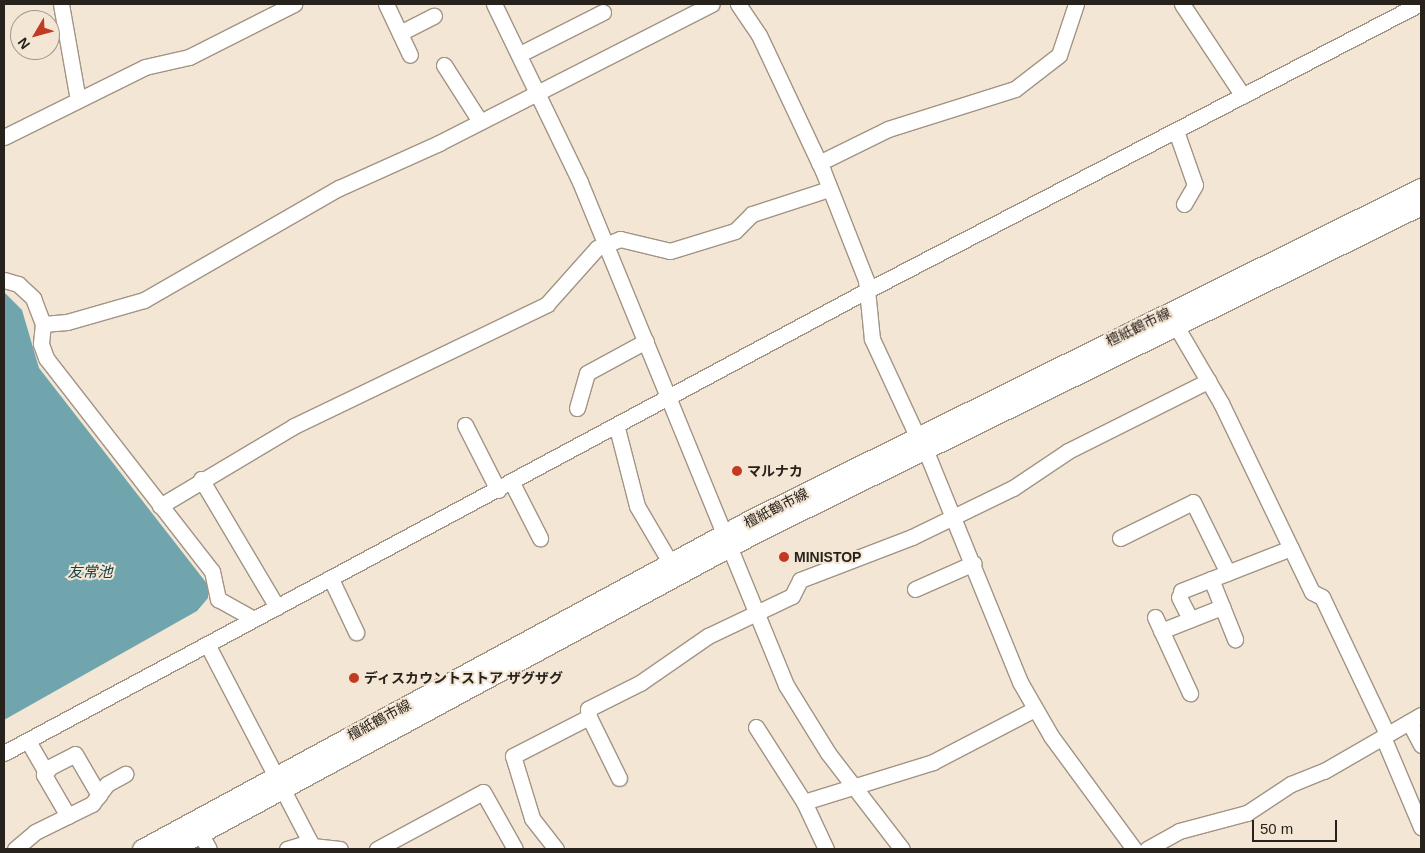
<!DOCTYPE html>
<html>
<head>
<meta charset="utf-8">
<style>
	body { margin:0 }
	#map { position:relative; width:1425px; height:853px; overflow:hidden; background:#f4e6d4; font-family:Helvetica,"Noto Sans JP",sans-serif }
	div>[style] { position:absolute }
	.water>* { inset:0; background:#71a5ad }
	.roads { filter:drop-shadow(1px 0 #a19484) drop-shadow(-1px 0 #a19484) drop-shadow(0 1px #a19484) drop-shadow(0 -1px #a19484) }
	.minor>* { height:15px; margin:-7.5px; padding:0 7.5px; transform-origin:7.5px; border-radius:7.5px; background:#fff }
	.major>* { height:19px; margin:-9.5px; padding:0 9.5px; transform-origin:9.5px; border-radius:9.5px; background:#fff }
	.dots>* { width:14px; height:14px; translate:-50% -50%; box-sizing:border-box; border:2px solid #f4e6d4; border-radius:50% }
	span { translate:-50% -50%; white-space:nowrap; text-align:center; line-height:1.15; -webkit-text-stroke:4px #f4e6d4; paint-order:stroke }
	.street-label { font-size:14px; color:#28221c }
	.poi-label { font-size:14px; color:#28221c; font-weight:700 }
	.left { translate:0 -50%; text-align:left }
	.water-label { font-size:15px; color:#124249; font-style:italic }
	.frame { position:absolute; inset:0; border:5px solid #28221c; pointer-events:none }
	.north { position:absolute; left:10px; top:10px; width:50px; height:50px; box-sizing:border-box; background:#f4e6d4; border:1px solid #a2988a; border-radius:50%; rotate:233deg; font-size:14px; font-weight:700; line-height:20px; text-align:center; color:#28221c }
	.north::after { content:''; display:block; margin:auto; width:18px; height:22px; background:#c43921; clip-path:polygon(50% 0,100% 100%,50% 72%,0 100%) }
	.scale { position:absolute; left:1252px; top:820px; width:85px; height:22px; box-sizing:border-box; border:2px solid #28221c; border-top:0; padding-left:6px; font-size:15px; line-height:18px; white-space:nowrap; color:#28221c; -webkit-text-stroke:4px #f4e6d4; paint-order:stroke }
</style>
</head>
<body>
<div id="map">
	<div class="water">
		<i style="clip-path:polygon(4px 292px,22px 310px,39px 368px,208px 585px,208px 598px,197px 611px,4px 720px)"></i>
	</div>
	<div class="roads">
		<div class="minor">
			<i style="left:61px;top:4px;width:97px;rotate:80deg"></i>
			<i style="left:386px;top:4px;width:56px;rotate:64.8deg"></i>
			<i style="left:494px;top:4px;width:198px;rotate:64.2deg"></i>
			<i style="left:580px;top:182px;width:544px;rotate:67.73deg"></i>
			<i style="left:786px;top:685px;width:80px;rotate:58.3deg"></i>
			<i style="left:828px;top:753px;width:121px;rotate:52.4deg"></i>
			<i style="left:738px;top:4px;width:37px;rotate:56deg"></i>
			<i style="left:759px;top:35px;width:150px;rotate:64.8deg"></i>
			<i style="left:823px;top:171px;width:117px;rotate:68.5deg"></i>
			<i style="left:866px;top:280px;width:59px;rotate:84.2deg"></i>
			<i style="left:872px;top:339px;width:107px;rotate:65.1deg"></i>
			<i style="left:1182px;top:4px;width:110px;rotate:56.5deg"></i>
			<i style="left:400px;top:33px;width:38px;rotate:-27deg"></i>
			<i style="left:520px;top:54px;width:93px;rotate:-26.8deg"></i>
			<i style="left:444px;top:65px;width:65px;rotate:57.5deg"></i>
			<i style="left:1176px;top:131px;width:57px;rotate:70.6deg"></i>
			<i style="left:1195px;top:185px;width:22px;rotate:120deg"></i>
			<i style="left:4px;top:137px;width:157px;rotate:-26.4deg"></i>
			<i style="left:145px;top:67px;width:45px;rotate:-12.8deg"></i>
			<i style="left:189px;top:57px;width:118px;rotate:-26.8deg"></i>
			<i style="left:819px;top:163px;width:77px;rotate:-26.2deg"></i>
			<i style="left:888px;top:129px;width:133px;rotate:-17.5deg"></i>
			<i style="left:1015px;top:89px;width:56px;rotate:-37.7deg"></i>
			<i style="left:1059px;top:55px;width:54px;rotate:-71.6deg"></i>
			<i style="left:4px;top:280px;width:15px;rotate:16deg"></i>
			<i style="left:18px;top:284px;width:21px;rotate:43deg"></i>
			<i style="left:33px;top:298px;width:28px;rotate:69deg"></i>
			<i style="left:43px;top:324px;width:20px;rotate:96deg"></i>
			<i style="left:41px;top:344px;width:15px;rotate:70deg"></i>
			<i style="left:46px;top:358px;width:270px;rotate:52.1deg"></i>
			<i style="left:212px;top:571px;width:29px;rotate:78deg"></i>
			<i style="left:218px;top:599px;width:41px;rotate:29.1deg"></i>
			<i style="left:43px;top:324px;width:24px;rotate:-5deg"></i>
			<i style="left:67px;top:322px;width:80px;rotate:-15.9deg"></i>
			<i style="left:144px;top:300px;width:225px;rotate:-29.9deg"></i>
			<i style="left:339px;top:188px;width:110px;rotate:-24.2deg"></i>
			<i style="left:439px;top:143px;width:306px;rotate:-27deg"></i>
			<i style="left:1176px;top:326px;width:89px;rotate:59.7deg"></i>
			<i style="left:1221px;top:403px;width:210px;rotate:64.3deg"></i>
			<i style="left:1312px;top:592px;width:11px;rotate:27deg"></i>
			<i style="left:1322px;top:597px;width:152px;rotate:64.6deg"></i>
			<i style="left:577px;top:408px;width:36px;rotate:-74deg"></i>
			<i style="left:587px;top:373px;width:67px;rotate:-28.5deg"></i>
			<i style="left:465px;top:425px;width:73px;rotate:63.1deg"></i>
			<i style="left:617px;top:428px;width:81px;rotate:75.6deg"></i>
			<i style="left:637px;top:506px;width:67px;rotate:59.6deg"></i>
			<i style="left:925px;top:449px;width:252px;rotate:67.8deg"></i>
			<i style="left:1020px;top:682px;width:62px;rotate:60.1deg"></i>
			<i style="left:1051px;top:736px;width:140px;rotate:53.7deg"></i>
			<i style="left:201px;top:479px;width:149px;rotate:59.3deg"></i>
			<i style="left:512px;top:483px;width:62px;rotate:63deg"></i>
			<i style="left:160px;top:506px;width:156px;rotate:-30.8deg"></i>
			<i style="left:294px;top:426px;width:281px;rotate:-25.7deg"></i>
			<i style="left:547px;top:304px;width:75px;rotate:-48.2deg"></i>
			<i style="left:597px;top:248px;width:25px;rotate:-21deg"></i>
			<i style="left:620px;top:239px;width:51px;rotate:13.5deg"></i>
			<i style="left:670px;top:251px;width:68px;rotate:-17.1deg"></i>
			<i style="left:735px;top:231px;width:24px;rotate:-45deg"></i>
			<i style="left:752px;top:214px;width:81px;rotate:-18deg"></i>
			<i style="left:1120px;top:538px;width:81px;rotate:-26.3deg"></i>
			<i style="left:1193px;top:502px;width:79px;rotate:63.8deg"></i>
			<i style="left:331px;top:579px;width:59px;rotate:64.7deg"></i>
			<i style="left:1211px;top:579px;width:65px;rotate:68.2deg"></i>
			<i style="left:915px;top:589px;width:64px;rotate:-23.8deg"></i>
			<i style="left:1181px;top:591px;width:118px;rotate:-21.4deg"></i>
			<i style="left:1179px;top:597px;width:25px;rotate:63deg"></i>
			<i style="left:1155px;top:617px;width:84px;rotate:65.3deg"></i>
			<i style="left:1161px;top:631px;width:66px;rotate:-21.5deg"></i>
			<i style="left:207px;top:644px;width:228px;rotate:62.5deg"></i>
			<i style="left:312px;top:846px;width:28px;rotate:6deg"></i>
			<i style="left:589px;top:717px;width:68px;rotate:63.8deg"></i>
			<i style="left:1409px;top:722px;width:26px;rotate:62deg"></i>
			<i style="left:756px;top:727px;width:89px;rotate:57.4deg"></i>
			<i style="left:804px;top:802px;width:52px;rotate:64.9deg"></i>
			<i style="left:1383px;top:737px;width:98px;rotate:67.1deg"></i>
			<i style="left:28px;top:741px;width:34px;rotate:60deg"></i>
			<i style="left:4px;top:753px;width:980px;rotate:-28.19deg"></i>
			<i style="left:868px;top:290px;width:621px;rotate:-27.43deg"></i>
			<i style="left:804px;top:802px;width:135px;rotate:-17.2deg"></i>
			<i style="left:933px;top:762px;width:115px;rotate:-27.5deg"></i>
			<i style="left:68px;top:816px;width:48px;rotate:-120.3deg"></i>
			<i style="left:44px;top:775px;width:10px;rotate:-53deg"></i>
			<i style="left:50px;top:767px;width:28px;rotate:-27deg"></i>
			<i style="left:75px;top:754px;width:48px;rotate:59.7deg"></i>
			<i style="left:200px;top:833px;width:18px;rotate:61deg"></i>
			<i style="left:15px;top:849px;width:26px;rotate:-40deg"></i>
			<i style="left:35px;top:832px;width:64px;rotate:-26.2deg"></i>
			<i style="left:92px;top:804px;width:25px;rotate:-53deg"></i>
			<i style="left:107px;top:784px;width:21px;rotate:-29deg"></i>
			<i style="left:287px;top:849px;width:24px;rotate:-17deg"></i>
			<i style="left:377px;top:849px;width:120px;rotate:-28.3deg"></i>
			<i style="left:483px;top:792px;width:65px;rotate:60.7deg"></i>
			<i style="left:556px;top:849px;width:39px;rotate:-128deg"></i>
			<i style="left:532px;top:818px;width:65px;rotate:-107deg"></i>
			<i style="left:513px;top:756px;width:85px;rotate:-27.2deg"></i>
			<i style="left:589px;top:717px;width:8px;rotate:-97deg"></i>
			<i style="left:588px;top:709px;width:58px;rotate:-26.6deg"></i>
			<i style="left:640px;top:683px;width:83px;rotate:-34.7deg"></i>
			<i style="left:708px;top:636px;width:93px;rotate:-25.5deg"></i>
			<i style="left:792px;top:596px;width:18px;rotate:-63deg"></i>
			<i style="left:800px;top:580px;width:120px;rotate:-21deg"></i>
			<i style="left:912px;top:537px;width:112px;rotate:-25.9deg"></i>
			<i style="left:1013px;top:488px;width:66px;rotate:-33.9deg"></i>
			<i style="left:1068px;top:451px;width:157px;rotate:-26.6deg"></i>
			<i style="left:1147px;top:849px;width:37px;rotate:-29deg"></i>
			<i style="left:1179px;top:831px;width:70px;rotate:-14.8deg"></i>
			<i style="left:1247px;top:813px;width:53px;rotate:-33.4deg"></i>
			<i style="left:1291px;top:784px;width:35px;rotate:-22deg"></i>
			<i style="left:1324px;top:771px;width:112px;rotate:-30deg"></i>
		</div>
		<div class="major">
			<i style="left:142px;top:849px;width:689px;rotate:-28.42deg"></i>
			<i style="left:748px;top:521px;width:751px;rotate:-26.33deg"></i>
			<i style="left:171px;top:849px;width:662px;rotate:-28.42deg"></i>
			<i style="left:753px;top:534px;width:745px;rotate:-26.22deg"></i>
		</div>
	</div>
	<div class="dots">
		<i style="left:737px;top:471px;background:#c43921"></i>
		<i style="left:784px;top:557px;background:#c43921"></i>
		<i style="left:354px;top:678px;background:#c43921"></i>
	</div>
	<div class="street-label">
		<span style="left:1138px;top:327px;rotate:-26deg">檀紙鶴市線</span>
		<span style="left:776px;top:508px;rotate:-27deg">檀紙鶴市線</span>
		<span style="left:379px;top:720px;rotate:-28deg">檀紙鶴市線</span>
	</div>
	<div class="poi-label">
		<span class="left" style="left:747px;top:471px">マルナカ</span>
		<span class="left" style="left:794px;top:557px">MINISTOP</span>
		<span class="left" style="left:364px;top:678px">ディスカウントストア ザグザグ</span>
	</div>
	<div class="water-label">
		<span style="left:90px;top:572px">友常池</span>
	</div>
	<div class="frame"></div>
	<div class="north">N</div>
	<div class="scale">50 m</div>
</div>
</body>
</html>
